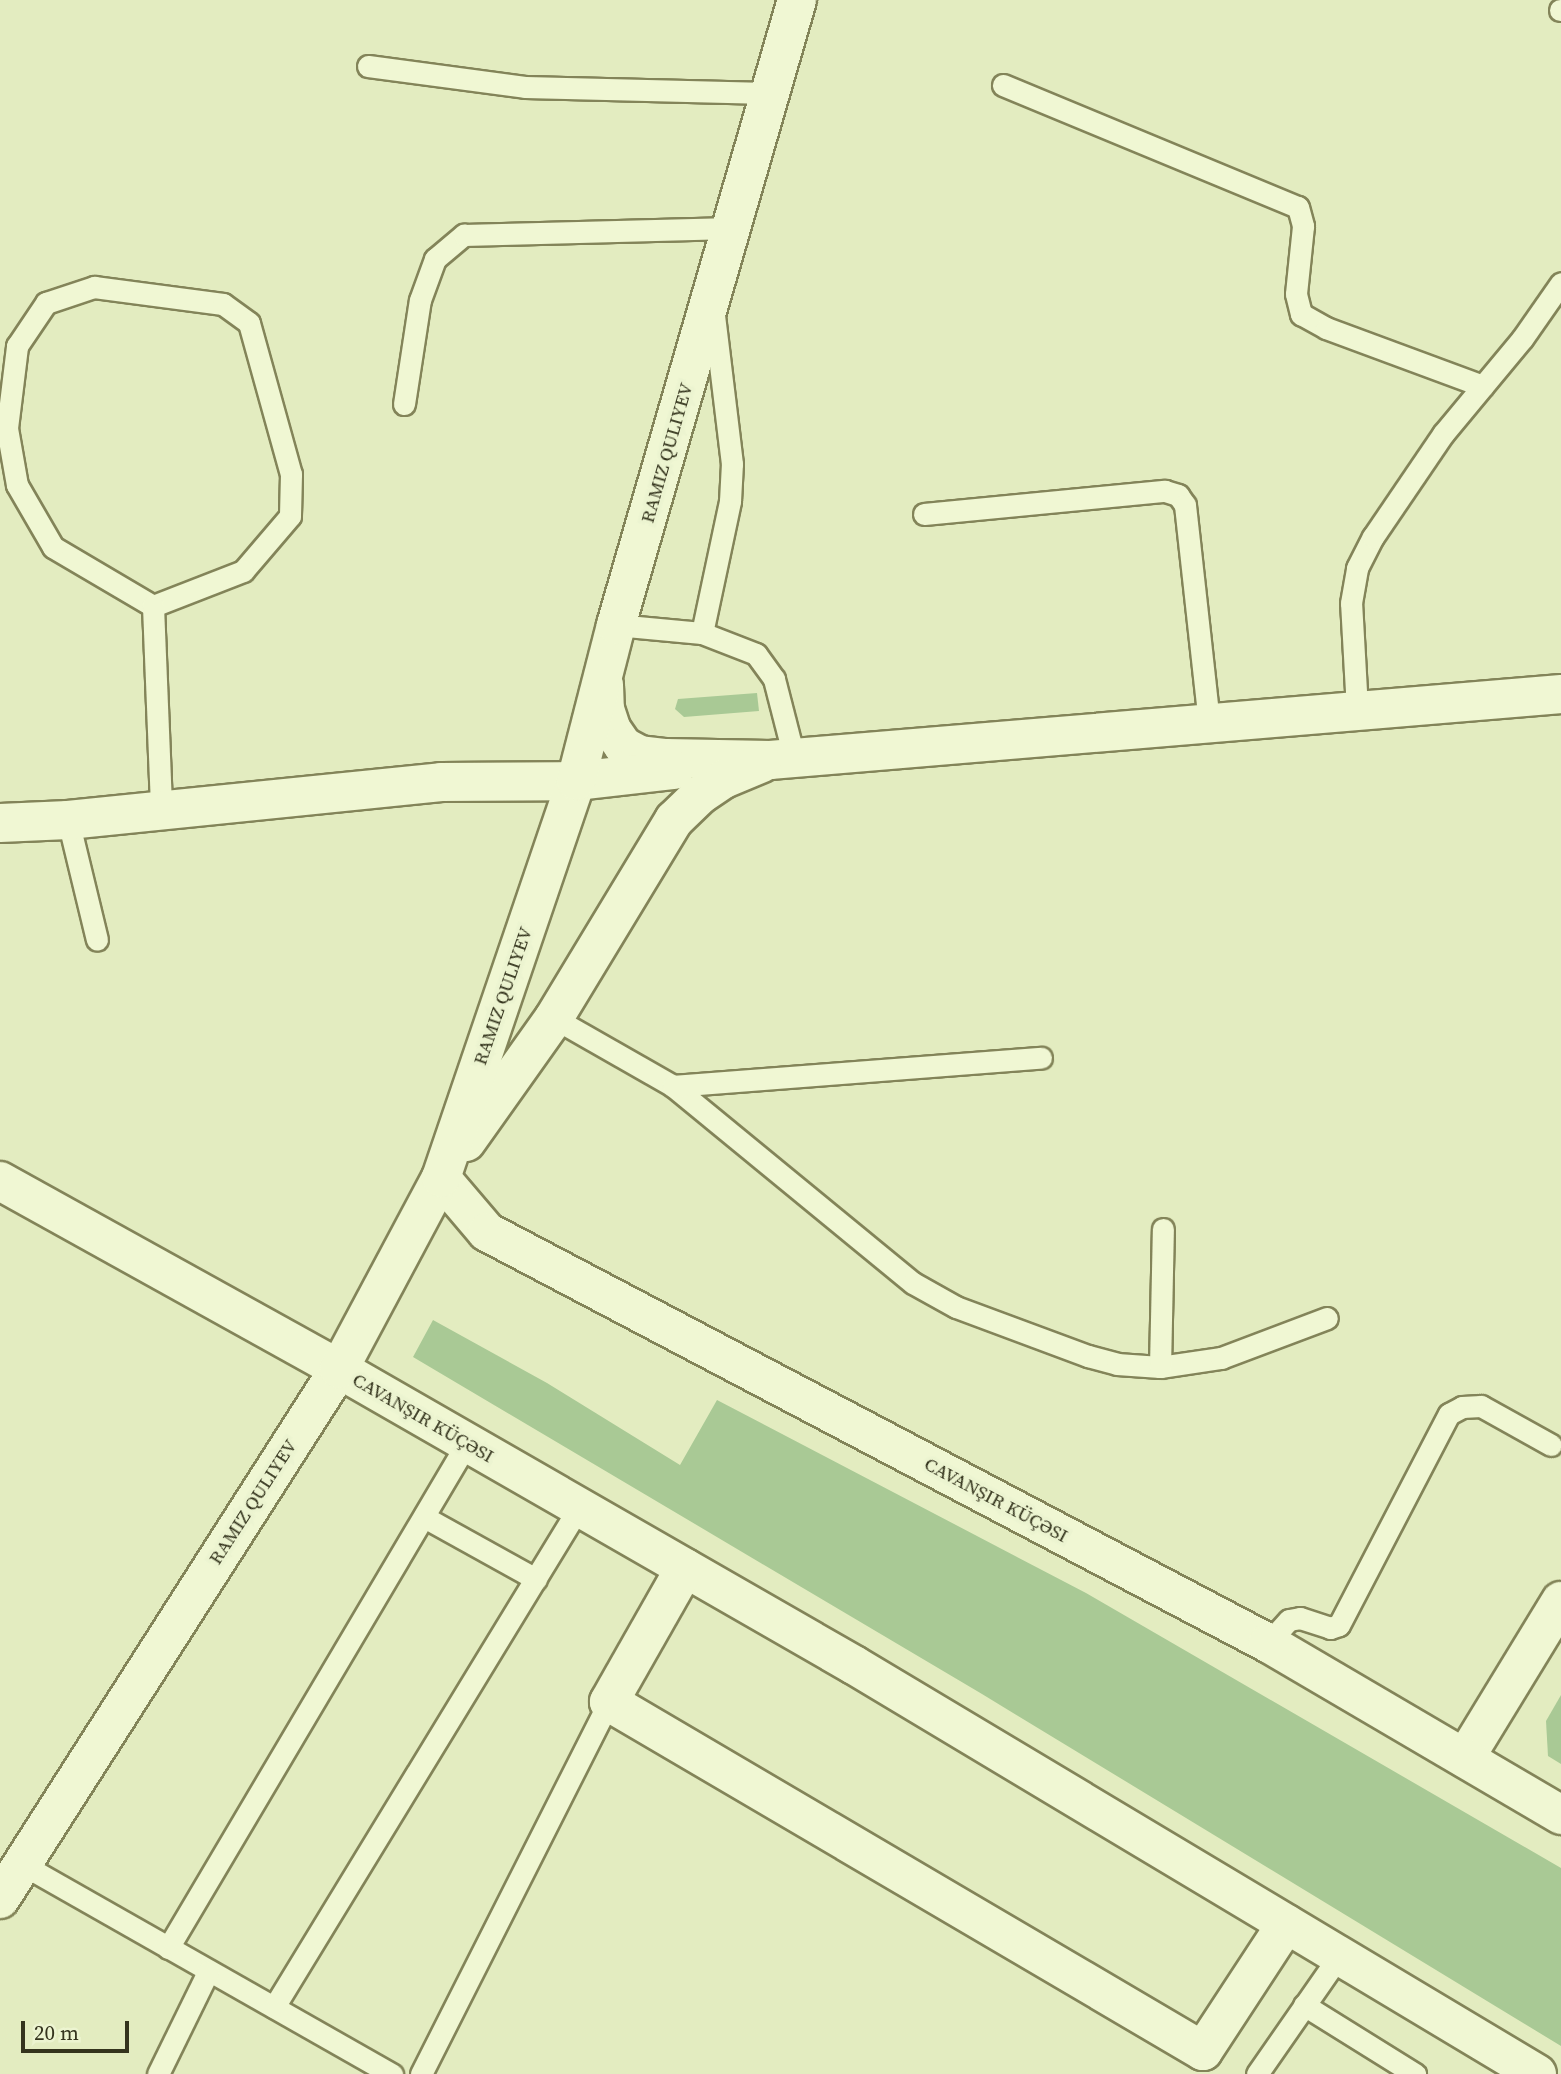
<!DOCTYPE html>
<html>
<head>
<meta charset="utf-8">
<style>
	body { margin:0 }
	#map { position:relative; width:1561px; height:2074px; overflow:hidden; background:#e3ecc0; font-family:"Source Serif 4",serif }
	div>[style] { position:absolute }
	.green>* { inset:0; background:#a9c995 }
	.roads { filter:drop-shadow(2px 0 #838459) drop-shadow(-2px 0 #838459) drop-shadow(0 2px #838459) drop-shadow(0 -2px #838459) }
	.service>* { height:21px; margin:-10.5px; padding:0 10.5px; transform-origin:10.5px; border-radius:10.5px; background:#f0f7d3 }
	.minor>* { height:38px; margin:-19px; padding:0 19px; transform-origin:19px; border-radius:19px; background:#f0f7d3 }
	.tertiary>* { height:38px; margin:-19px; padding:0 19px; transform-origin:19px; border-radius:19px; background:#f0f7d3 }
	.secondary>* { height:38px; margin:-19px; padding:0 19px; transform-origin:19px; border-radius:19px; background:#f0f7d3 }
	span { translate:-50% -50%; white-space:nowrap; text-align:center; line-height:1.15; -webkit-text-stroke:7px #ecf4d0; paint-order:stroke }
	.street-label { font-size:19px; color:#34341d }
	.scale { position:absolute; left:21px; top:2021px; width:108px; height:32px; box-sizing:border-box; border:4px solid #34341d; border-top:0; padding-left:9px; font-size:21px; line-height:24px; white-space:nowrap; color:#34341d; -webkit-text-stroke:5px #ecf4d0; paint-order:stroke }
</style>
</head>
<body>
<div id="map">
	<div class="green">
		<i style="clip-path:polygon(757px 693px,759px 711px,684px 717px,675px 709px,678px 699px)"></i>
		<i style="clip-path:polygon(433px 1320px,547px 1383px,680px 1465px,717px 1400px,1086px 1593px,1561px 1868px,1561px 2046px,982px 1694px,413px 1357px)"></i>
		<i style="clip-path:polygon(1561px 1695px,1561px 1764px,1548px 1756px,1546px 1721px)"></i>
	</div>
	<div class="roads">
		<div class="service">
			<i style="left:1560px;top:10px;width:1px"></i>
			<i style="left:368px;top:66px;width:158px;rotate:7.6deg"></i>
			<i style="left:525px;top:87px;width:243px;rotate:1.4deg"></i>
			<i style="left:1003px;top:85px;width:319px;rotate:22.5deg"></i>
			<i style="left:1298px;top:207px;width:20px;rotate:75deg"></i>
			<i style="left:1303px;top:226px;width:68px;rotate:95.9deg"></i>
			<i style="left:1296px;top:294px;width:21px;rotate:76deg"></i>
			<i style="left:1301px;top:314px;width:29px;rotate:29deg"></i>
			<i style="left:1326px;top:328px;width:167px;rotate:20.3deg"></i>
			<i style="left:404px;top:404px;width:105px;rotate:-81.3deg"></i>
			<i style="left:420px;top:300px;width:44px;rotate:-69.9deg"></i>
			<i style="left:435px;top:259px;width:38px;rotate:-40deg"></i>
			<i style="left:464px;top:235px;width:267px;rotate:-1.5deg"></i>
			<i style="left:924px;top:514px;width:242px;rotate:-5.5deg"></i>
			<i style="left:1165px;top:491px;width:14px;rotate:17deg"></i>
			<i style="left:1178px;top:495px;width:12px;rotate:55deg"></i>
			<i style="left:1185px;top:505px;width:218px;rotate:83.7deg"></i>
			<i style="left:153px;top:606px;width:116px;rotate:-149.5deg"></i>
			<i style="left:53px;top:547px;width:72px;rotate:-120.1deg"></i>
			<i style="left:17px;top:485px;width:58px;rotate:-100deg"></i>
			<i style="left:7px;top:428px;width:83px;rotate:-83deg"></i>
			<i style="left:17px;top:346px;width:52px;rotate:-56deg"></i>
			<i style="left:46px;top:303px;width:51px;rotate:-18.4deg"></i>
			<i style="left:94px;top:287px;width:130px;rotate:7.5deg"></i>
			<i style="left:223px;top:304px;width:32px;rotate:36deg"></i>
			<i style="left:249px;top:323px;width:157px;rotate:74.5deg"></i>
			<i style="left:291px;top:474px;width:42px;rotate:91.4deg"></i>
			<i style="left:290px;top:516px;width:72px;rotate:130.5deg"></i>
			<i style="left:243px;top:571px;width:97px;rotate:158.7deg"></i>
			<i style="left:153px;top:606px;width:203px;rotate:87.7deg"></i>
			<i style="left:616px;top:625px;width:86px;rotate:5.3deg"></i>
			<i style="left:702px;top:633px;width:58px;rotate:21.3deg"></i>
			<i style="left:756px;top:654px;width:31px;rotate:54deg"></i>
			<i style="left:774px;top:679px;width:81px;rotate:75.6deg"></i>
			<i style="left:702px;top:633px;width:135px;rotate:-78deg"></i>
			<i style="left:730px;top:501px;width:37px;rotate:-87deg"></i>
			<i style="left:732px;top:464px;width:149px;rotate:-96.9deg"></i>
			<i style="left:1357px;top:709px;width:106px;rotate:-93.2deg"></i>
			<i style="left:1351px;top:603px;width:36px;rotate:-80deg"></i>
			<i style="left:1357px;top:568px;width:35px;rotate:-63deg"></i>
			<i style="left:1373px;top:537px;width:125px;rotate:-55.8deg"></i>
			<i style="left:1443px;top:434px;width:124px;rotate:-50.3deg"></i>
			<i style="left:1522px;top:339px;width:68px;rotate:-55.1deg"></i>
			<i style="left:68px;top:820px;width:123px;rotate:76.4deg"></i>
			<i style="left:554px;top:1018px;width:137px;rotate:29.7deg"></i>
			<i style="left:673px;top:1086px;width:310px;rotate:39.4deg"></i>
			<i style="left:913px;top:1283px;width:49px;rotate:29.2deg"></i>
			<i style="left:956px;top:1307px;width:141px;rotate:20.4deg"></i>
			<i style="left:1088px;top:1356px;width:30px;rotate:15deg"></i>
			<i style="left:1117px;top:1364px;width:43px;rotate:4deg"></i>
			<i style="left:1160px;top:1367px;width:62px;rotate:-8.4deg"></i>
			<i style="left:1221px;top:1358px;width:113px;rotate:-20.7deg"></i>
			<i style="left:673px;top:1086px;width:369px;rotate:-4.4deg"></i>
			<i style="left:1160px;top:1367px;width:138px;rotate:-88.8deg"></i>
			<i style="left:424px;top:1517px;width:128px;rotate:29deg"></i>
			<i style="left:1268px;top:1643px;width:31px;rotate:-48deg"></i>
			<i style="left:1289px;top:1620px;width:11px;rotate:-10deg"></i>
			<i style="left:1300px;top:1618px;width:32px;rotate:18deg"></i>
			<i style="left:1330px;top:1628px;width:9px;rotate:-18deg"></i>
			<i style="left:1339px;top:1625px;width:238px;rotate:-62.5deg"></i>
			<i style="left:1449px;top:1414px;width:15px;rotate:-28deg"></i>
			<i style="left:1462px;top:1407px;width:19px;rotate:-3deg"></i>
			<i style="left:1481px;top:1406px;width:80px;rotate:29.1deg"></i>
			<i style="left:20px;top:1863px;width:428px;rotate:29.6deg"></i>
			<i style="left:168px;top:1948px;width:587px;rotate:-59.37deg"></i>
			<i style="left:1304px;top:2005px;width:131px;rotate:31.9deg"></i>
			<i style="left:274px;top:2007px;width:583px;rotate:-58.6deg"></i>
			<i style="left:158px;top:2074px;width:114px;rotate:-63.9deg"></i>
			<i style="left:421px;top:2074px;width:417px;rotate:-63.2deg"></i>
			<i style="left:1257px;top:2074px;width:144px;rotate:-55.2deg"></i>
		</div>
		<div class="minor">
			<i style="left:0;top:823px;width:68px;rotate:-2.5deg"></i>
			<i style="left:68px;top:820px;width:375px;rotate:-5.8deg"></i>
			<i style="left:441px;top:782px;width:135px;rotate:-0.4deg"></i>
			<i style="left:0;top:1181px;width:388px;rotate:29deg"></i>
			<i style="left:339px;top:1369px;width:594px;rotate:29.89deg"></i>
			<i style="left:854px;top:1665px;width:796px;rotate:30.91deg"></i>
			<i style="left:685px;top:1568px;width:154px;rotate:119.6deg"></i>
			<i style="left:609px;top:1702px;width:689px;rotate:30.44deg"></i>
			<i style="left:1203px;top:2051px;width:152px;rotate:-56.8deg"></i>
			<i style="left:1465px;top:1758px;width:184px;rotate:-58.6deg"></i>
		</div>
		<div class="tertiary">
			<i style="left:441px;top:1178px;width:71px;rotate:49.6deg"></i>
			<i style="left:487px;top:1232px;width:883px;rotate:27.76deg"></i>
			<i style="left:1268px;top:1643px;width:340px;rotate:30.4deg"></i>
		</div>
		<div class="secondary">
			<i style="left:604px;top:685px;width:24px;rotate:88deg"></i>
			<i style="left:605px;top:709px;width:22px;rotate:72deg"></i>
			<i style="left:612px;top:730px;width:19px;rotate:55deg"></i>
			<i style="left:623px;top:746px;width:19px;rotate:28deg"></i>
			<i style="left:640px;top:755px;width:26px;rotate:7deg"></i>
			<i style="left:666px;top:758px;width:104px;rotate:1.1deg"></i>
			<i style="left:770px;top:760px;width:794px;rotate:-4.77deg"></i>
			<i style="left:576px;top:781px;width:99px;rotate:-6.4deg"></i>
			<i style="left:466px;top:1142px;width:152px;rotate:-54.6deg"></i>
			<i style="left:554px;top:1018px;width:232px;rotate:-58.8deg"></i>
			<i style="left:674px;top:820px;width:36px;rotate:-44deg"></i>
			<i style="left:700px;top:795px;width:29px;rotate:-34deg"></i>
			<i style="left:724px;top:779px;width:41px;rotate:-22.8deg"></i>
			<i style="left:0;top:1899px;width:629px;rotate:-57.4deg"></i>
			<i style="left:339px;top:1369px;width:217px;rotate:-61.9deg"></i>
			<i style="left:441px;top:1178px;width:419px;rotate:-71.2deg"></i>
			<i style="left:576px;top:781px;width:161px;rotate:-75.6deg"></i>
			<i style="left:616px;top:625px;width:651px;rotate:-73.85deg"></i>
		</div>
	</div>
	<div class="street-label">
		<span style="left:667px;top:453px;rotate:-74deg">RAMIZ QULIYEV</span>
		<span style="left:503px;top:996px;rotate:-71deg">RAMIZ QULIYEV</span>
		<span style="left:423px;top:1418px;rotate:30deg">CAVANŞIR KÜÇƏSI</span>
		<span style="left:996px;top:1500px;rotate:28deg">CAVANŞIR KÜÇƏSI</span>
		<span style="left:253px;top:1502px;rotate:-57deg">RAMIZ QULIYEV</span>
	</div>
	<div class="scale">20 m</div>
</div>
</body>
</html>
